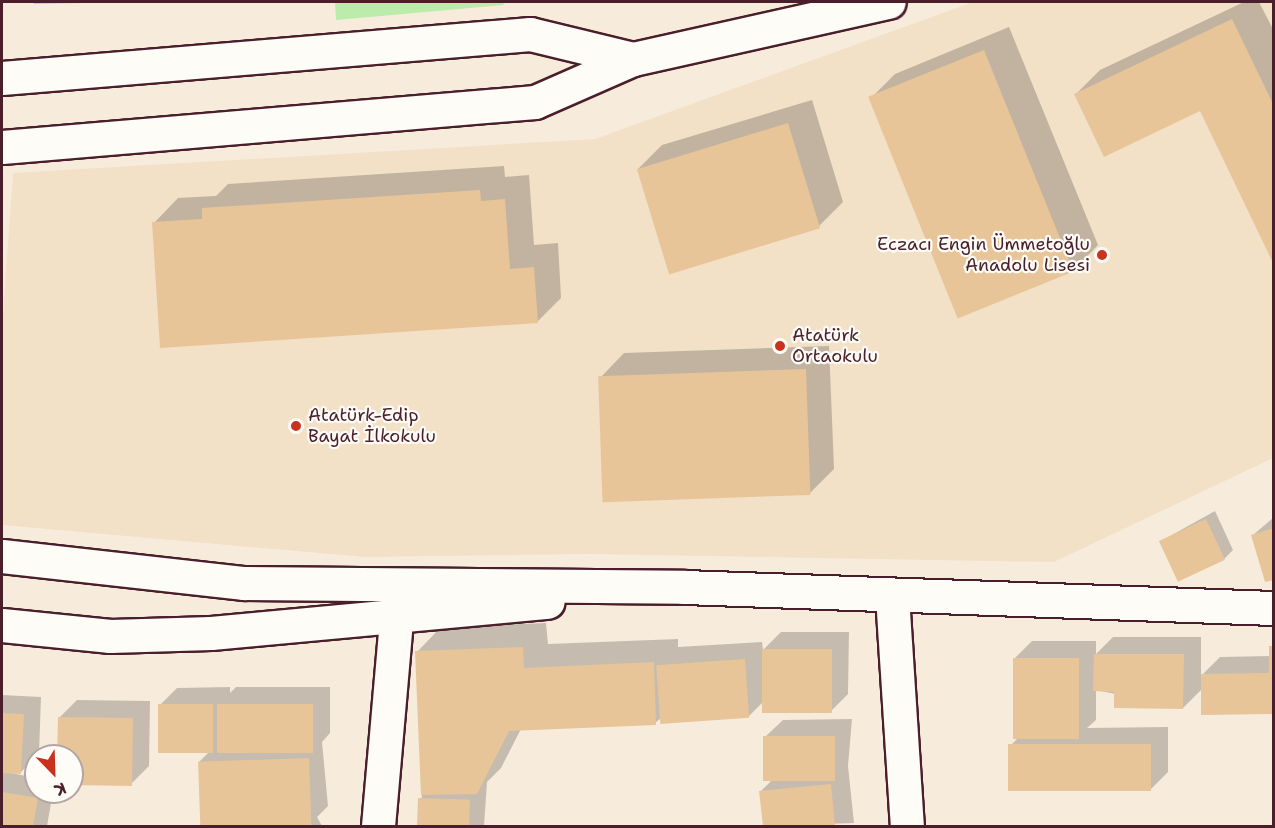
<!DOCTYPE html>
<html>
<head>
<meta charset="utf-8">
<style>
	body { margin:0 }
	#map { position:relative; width:1275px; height:828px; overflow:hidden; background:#f7ecdb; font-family:"Shantell Sans",sans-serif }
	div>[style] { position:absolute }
	.built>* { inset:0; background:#f2e0c7 }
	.green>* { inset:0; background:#bbecab }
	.shadow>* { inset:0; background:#0003 }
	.building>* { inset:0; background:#e8c599; transform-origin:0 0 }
	.roads { filter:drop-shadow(2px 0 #4a1f2b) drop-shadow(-2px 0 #4a1f2b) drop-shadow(0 2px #4a1f2b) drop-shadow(0 -2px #4a1f2b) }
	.minor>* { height:33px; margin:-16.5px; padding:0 16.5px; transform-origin:16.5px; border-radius:16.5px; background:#fdfcf7 }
	.tertiary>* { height:33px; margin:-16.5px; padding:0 16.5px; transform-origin:16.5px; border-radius:16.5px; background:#fdfcf7 }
	.dots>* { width:16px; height:16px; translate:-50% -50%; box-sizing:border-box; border:3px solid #fdfcf7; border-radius:50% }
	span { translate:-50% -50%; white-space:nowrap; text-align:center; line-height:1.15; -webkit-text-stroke:4.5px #fdfcf7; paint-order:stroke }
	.poi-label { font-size:18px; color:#4a1f2b }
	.right { translate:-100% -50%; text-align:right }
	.left { translate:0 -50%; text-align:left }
	.frame { position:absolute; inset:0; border:3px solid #4a1f2b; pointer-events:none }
	.north { position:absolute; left:24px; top:744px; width:60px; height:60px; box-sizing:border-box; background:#fdfcf7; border:2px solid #b5a4a5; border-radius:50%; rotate:157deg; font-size:16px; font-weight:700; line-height:24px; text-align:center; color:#4a1f2b }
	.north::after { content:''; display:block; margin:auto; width:21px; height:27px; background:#c8321e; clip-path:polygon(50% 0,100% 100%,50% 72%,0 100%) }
</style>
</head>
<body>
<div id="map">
	<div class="built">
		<i style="clip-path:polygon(973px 2px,1273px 2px,1273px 458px,1054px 562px,590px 554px,365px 557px,2px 525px,2px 327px,13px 173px,595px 139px)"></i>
	</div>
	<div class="green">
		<i style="clip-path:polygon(335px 2px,503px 2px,504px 5px,336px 20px)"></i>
	</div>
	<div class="shadow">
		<i style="clip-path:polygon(36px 2px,112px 2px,36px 3px)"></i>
		<i style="clip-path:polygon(1244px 2px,1259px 2px,1274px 31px,1274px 262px,1201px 109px,1076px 94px,1100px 70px)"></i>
		<i style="clip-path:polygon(1009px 27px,1098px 245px,1074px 270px,871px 98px,895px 74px)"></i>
		<i style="clip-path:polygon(812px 100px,843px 202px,819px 226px,638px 169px,662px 145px)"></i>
		<i style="clip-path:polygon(504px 166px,505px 177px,529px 175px,534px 245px,558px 243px,561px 298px,537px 322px,154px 223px,178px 198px,216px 196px,228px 184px)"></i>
		<i style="clip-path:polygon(829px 346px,834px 469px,809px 494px,600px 378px,624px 353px)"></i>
		<i style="clip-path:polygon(1215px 511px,1233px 550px,1224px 559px,1161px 541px)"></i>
		<i style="clip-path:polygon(1274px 517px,1274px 578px,1253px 535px)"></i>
		<i style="clip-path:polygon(546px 623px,548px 644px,678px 639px,678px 647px,762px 642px,763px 650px,781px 632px,849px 632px,848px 694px,831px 711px,763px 702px,748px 717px,662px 717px,655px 723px,521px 729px,501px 768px,487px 782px,484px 826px,417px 826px,422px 795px,417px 652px,441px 627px)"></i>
		<i style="clip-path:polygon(1113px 637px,1201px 637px,1201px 676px,1220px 657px,1271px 656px,1274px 644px,1274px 713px,1203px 688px,1183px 708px,1096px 690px,1096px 720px,1087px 728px,1168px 727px,1168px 772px,1151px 789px,1009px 747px,1018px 738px,1014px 659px,1032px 641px,1096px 641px,1096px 654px)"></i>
		<i style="clip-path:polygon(230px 687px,230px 693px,236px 687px,330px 687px,330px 733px,322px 742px,328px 806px,317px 817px,322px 826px,201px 826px,199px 762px,210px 751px,159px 706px,177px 688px)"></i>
		<i style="clip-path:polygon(2px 695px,41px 697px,39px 754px,21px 772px,11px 773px,36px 778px,36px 792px,53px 792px,47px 826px,2px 826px)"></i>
		<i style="clip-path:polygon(77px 700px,150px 701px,149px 766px,131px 784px,72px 783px,72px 756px,59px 756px,60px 717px)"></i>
		<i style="clip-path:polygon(852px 719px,848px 766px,854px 823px,764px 826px,761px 791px,772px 780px,765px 737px,783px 720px)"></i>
		<i style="clip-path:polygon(63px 825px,86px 826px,61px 826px)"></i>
	</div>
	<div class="building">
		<i style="clip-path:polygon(34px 2px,86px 2px,86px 3px,34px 4px)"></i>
		<i style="clip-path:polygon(1232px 19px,1274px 106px,1274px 265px,1200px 111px,1104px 157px,1074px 94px)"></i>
		<i style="left:984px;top:50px;width:239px;height:125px;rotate:68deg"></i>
		<i style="left:788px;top:123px;width:110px;height:158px;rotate:73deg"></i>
		<i style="clip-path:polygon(480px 190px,481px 201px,505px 199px,510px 269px,534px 267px,538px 323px,160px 348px,152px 222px,202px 219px,202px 208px)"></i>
		<i style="left:806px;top:369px;width:126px;height:208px;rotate:88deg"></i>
		<i style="left:1206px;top:519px;width:45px;height:52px;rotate:65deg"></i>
		<i style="clip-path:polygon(1274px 528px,1274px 580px,1265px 582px,1251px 535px)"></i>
		<i style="clip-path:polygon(1269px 646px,1274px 646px,1274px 714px,1201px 715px,1201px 674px,1269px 673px)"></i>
		<i style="clip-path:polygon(523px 647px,524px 668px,654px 662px,656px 725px,509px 731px,477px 794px,421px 795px,415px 651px)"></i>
		<i style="left:762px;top:649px;width:70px;height:64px"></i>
		<i style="clip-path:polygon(1094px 654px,1184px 654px,1183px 709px,1114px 708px,1114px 692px,1093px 691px)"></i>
		<i style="left:1013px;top:658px;width:66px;height:81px"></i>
		<i style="left:745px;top:659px;width:59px;height:89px;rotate:86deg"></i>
		<i style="left:213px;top:704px;width:49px;height:55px;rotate:90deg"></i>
		<i style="left:217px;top:704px;width:96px;height:49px"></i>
		<i style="left:2px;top:713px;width:22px;height:60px;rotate:3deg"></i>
		<i style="clip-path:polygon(58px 717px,133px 718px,132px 786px,72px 785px,72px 756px,57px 756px)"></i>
		<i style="left:835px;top:736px;width:45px;height:72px;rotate:90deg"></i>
		<i style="left:1151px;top:744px;width:47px;height:143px;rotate:90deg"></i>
		<i style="left:309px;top:758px;width:68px;height:111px;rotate:88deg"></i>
		<i style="clip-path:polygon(831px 784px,835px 826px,763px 826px,759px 791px)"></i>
		<i style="clip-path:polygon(2px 792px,38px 798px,33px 826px,2px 826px)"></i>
		<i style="left:418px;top:798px;width:52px;height:28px;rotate:2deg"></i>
	</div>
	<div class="roads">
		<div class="minor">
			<i style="left:892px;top:596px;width:230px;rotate:86.3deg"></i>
			<i style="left:378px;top:826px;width:208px;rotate:-85deg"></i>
		</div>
		<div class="tertiary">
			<i style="left:2px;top:78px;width:530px;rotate:-4.76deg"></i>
			<i style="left:530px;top:34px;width:106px;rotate:13.6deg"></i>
			<i style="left:2px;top:147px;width:535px;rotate:-4.83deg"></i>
			<i style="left:535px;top:102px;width:107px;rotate:-23.7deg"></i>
			<i style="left:633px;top:59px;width:262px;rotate:-12.6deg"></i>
			<i style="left:2px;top:556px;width:244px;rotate:6.4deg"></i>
			<i style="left:244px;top:583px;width:440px;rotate:0.5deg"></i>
			<i style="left:684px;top:587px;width:590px;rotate:2.04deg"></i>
			<i style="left:2px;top:625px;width:109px;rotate:5.8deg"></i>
			<i style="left:110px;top:636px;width:101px;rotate:-1.7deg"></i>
			<i style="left:211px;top:633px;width:338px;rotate:-5.3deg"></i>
		</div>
	</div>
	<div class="dots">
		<i style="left:1102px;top:255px;background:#c8321e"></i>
		<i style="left:780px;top:346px;background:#c8321e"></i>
		<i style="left:296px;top:426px;background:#c8321e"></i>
	</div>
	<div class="poi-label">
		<span class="right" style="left:1090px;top:255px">Eczacı Engin Ümmetoğlu<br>Anadolu Lisesi</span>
		<span class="left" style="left:792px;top:346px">Atatürk<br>Ortaokulu</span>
		<span class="left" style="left:308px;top:426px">Atatürk-Edip<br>Bayat İlkokulu</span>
	</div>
	<div class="frame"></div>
	<div class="north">K</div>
</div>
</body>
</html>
